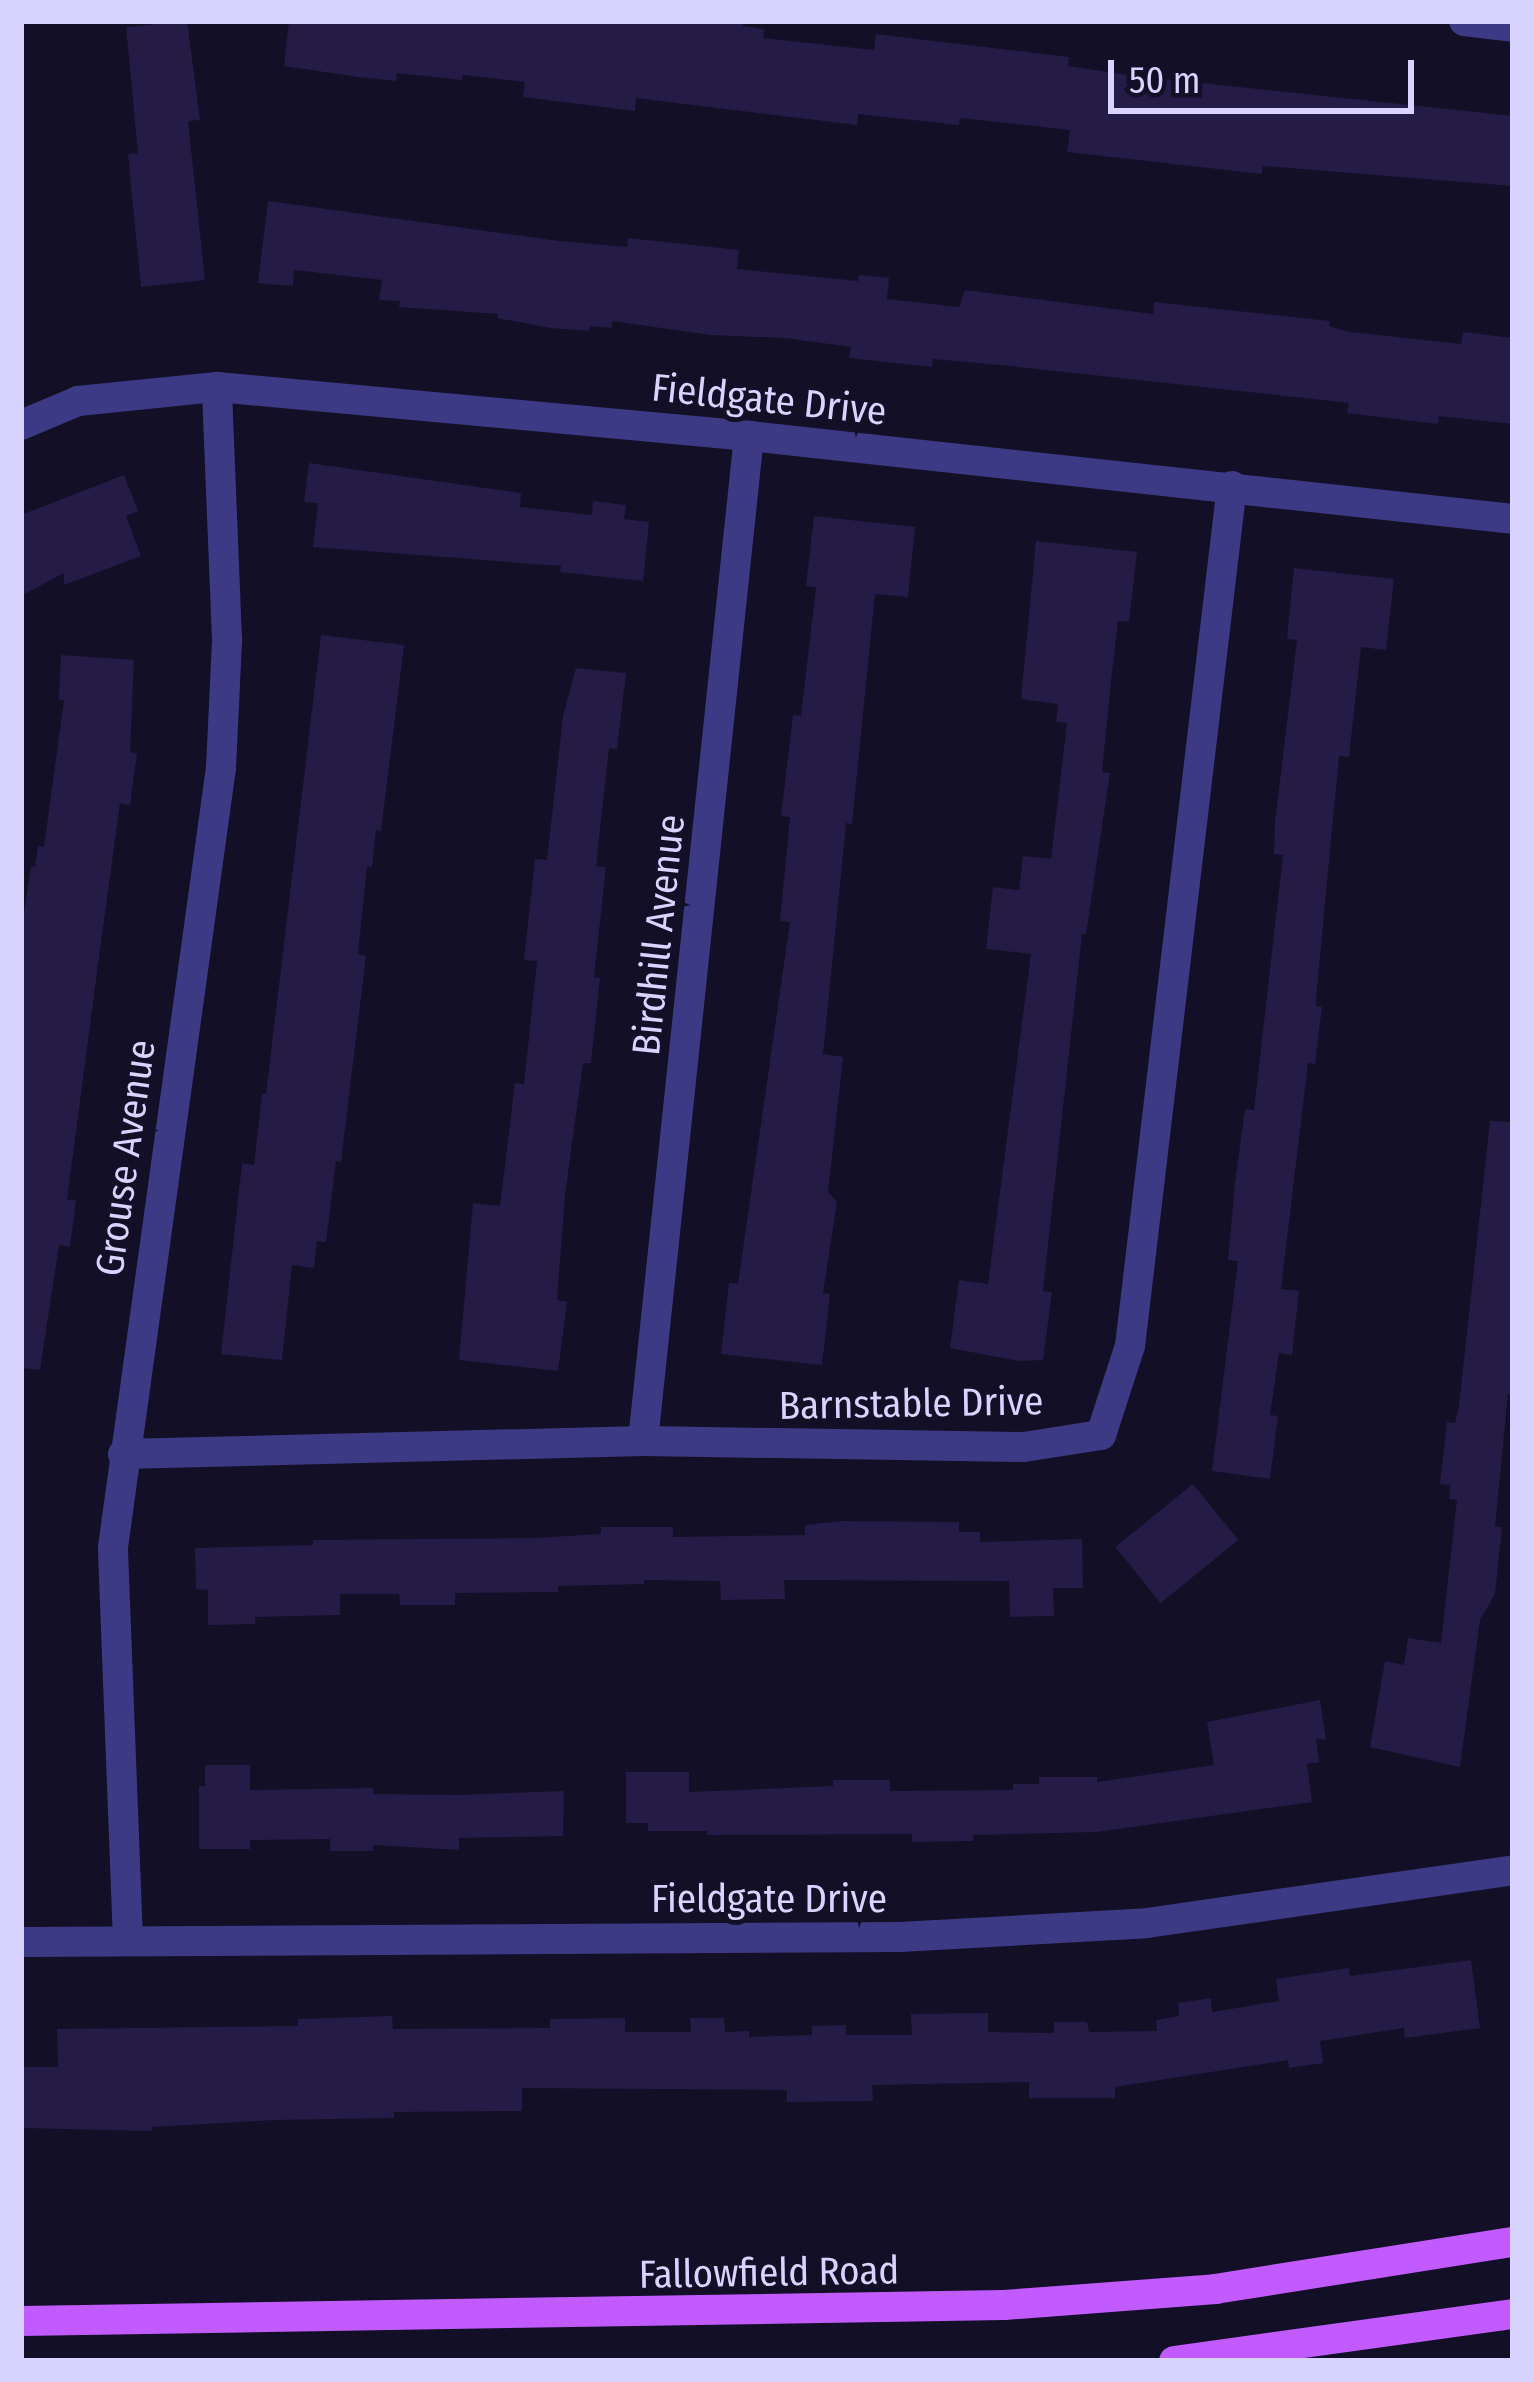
<!DOCTYPE html>
<html>
<head>
<meta charset="utf-8">
<style>
	body { margin:0 }
	#map { position:relative; width:1534px; height:2382px; overflow:hidden; background:#130f26; font-family:"Fira Sans Condensed",sans-serif }
	div>[style] { position:absolute }
	.building>* { inset:0; background:#241b47; transform-origin:0 0 }
	.minor>* { height:30px; margin:-15px; padding:0 15px; transform-origin:15px; border-radius:15px; background:#3d3a85 }
	.major>* { height:30px; margin:-15px; padding:0 15px; transform-origin:15px; border-radius:15px; background:#c25bff }
	span { translate:-50% -50%; white-space:nowrap; text-align:center; line-height:1.15; -webkit-text-stroke:10px #130f26; paint-order:stroke }
	.street-label { font-size:39px; color:#d9d4ff }
	.frame { position:absolute; inset:0; border:24px solid #d9d4ff; pointer-events:none }
	.scale { position:absolute; left:1108px; top:60px; width:306px; height:54px; box-sizing:border-box; border:6px solid #d9d4ff; border-top:0; padding-left:15px; font-size:36px; line-height:42px; white-space:nowrap; color:#d9d4ff; -webkit-text-stroke:9px #130f26; paint-order:stroke }
</style>
</head>
<body>
<div id="map">
	<div class="building">
		<i style="clip-path:polygon(187px 21px,200px 120px,188px 121px,205px 280px,141px 287px,128px 154px,138px 153px,126px 27px)"></i>
		<i style="clip-path:polygon(289px 21px,744px 21px,743px 26px,764px 29px,763px 38px,874px 50px,876px 34px,1069px 57px,1068px 66px,1135px 76px,1513px 116px,1513px 186px,1263px 166px,1262px 174px,1067px 152px,1070px 130px,960px 118px,959px 125px,858px 114px,857px 125px,636px 98px,635px 111px,523px 97px,525px 82px,463px 75px,462px 80px,397px 73px,396px 81px,358px 77px,284px 66px)"></i>
		<i style="clip-path:polygon(268px 201px,559px 241px,627px 247px,628px 238px,739px 250px,737px 269px,858px 281px,859px 275px,889px 278px,887px 299px,959px 307px,965px 290px,1153px 314px,1154px 302px,1330px 321px,1329px 326px,1350px 332px,1461px 344px,1463px 332px,1513px 338px,1513px 424px,1439px 416px,1438px 424px,1347px 413px,1349px 403px,1001px 365px,933px 359px,932px 367px,849px 358px,851px 347px,785px 338px,710px 335px,612px 321px,612px 328px,590px 326px,589px 331px,551px 328px,497px 318px,498px 314px,399px 307px,400px 301px,379px 300px,382px 280px,294px 270px,293px 286px,258px 283px)"></i>
		<i style="clip-path:polygon(309px 463px,521px 493px,520px 507px,592px 515px,593px 501px,626px 505px,624px 519px,649px 522px,643px 581px,560px 572px,561px 566px,313px 547px,318px 503px,304px 502px)"></i>
		<i style="clip-path:polygon(124px 475px,138px 511px,126px 516px,141px 556px,64px 585px,64px 573px,21px 596px,21px 515px)"></i>
		<i style="clip-path:polygon(814px 516px,915px 527px,908px 597px,875px 594px,852px 824px,846px 823px,823px 1054px,843px 1057px,828px 1192px,837px 1202px,823px 1293px,830px 1294px,822px 1365px,721px 1354px,729px 1283px,738px 1284px,790px 922px,780px 921px,790px 817px,781px 816px,793px 715px,801px 716px,816px 587px,806px 586px)"></i>
		<i style="clip-path:polygon(1036px 541px,1137px 552px,1129px 622px,1118px 621px,1111px 682px,1102px 772px,1110px 773px,1086px 934px,1082px 934px,1043px 1291px,1052px 1292px,1043px 1360px,1020px 1361px,950px 1348px,959px 1280px,988px 1284px,1031px 954px,986px 949px,993px 887px,1019px 890px,1023px 856px,1051px 859px,1067px 723px,1056px 722px,1058px 704px,1021px 699px)"></i>
		<i style="clip-path:polygon(1294px 568px,1394px 579px,1386px 650px,1361px 647px,1349px 757px,1339px 756px,1317px 988px,1316px 1006px,1322px 1007px,1315px 1064px,1308px 1063px,1281px 1289px,1299px 1291px,1292px 1355px,1279px 1353px,1270px 1415px,1278px 1416px,1270px 1479px,1212px 1471px,1238px 1261px,1228px 1260px,1235px 1183px,1245px 1109px,1254px 1110px,1283px 855px,1274px 854px,1275px 822px,1297px 640px,1287px 639px)"></i>
		<i style="clip-path:polygon(321px 635px,404px 645px,381px 831px,376px 830px,372px 867px,367px 866px,358px 954px,366px 956px,341px 1162px,336px 1161px,326px 1242px,317px 1241px,314px 1268px,292px 1265px,282px 1360px,221px 1354px,242px 1163px,254px 1165px,262px 1094px,266px 1094px)"></i>
		<i style="clip-path:polygon(61px 655px,134px 660px,130px 752px,137px 753px,130px 805px,120px 803px,99px 957px,67px 1200px,76px 1200px,70px 1247px,59px 1245px,40px 1370px,21px 1368px,21px 935px,31px 866px,35px 867px,38px 846px,44px 847px,64px 700px,59px 700px)"></i>
		<i style="clip-path:polygon(576px 668px,626px 673px,617px 749px,609px 748px,596px 866px,606px 867px,594px 977px,600px 978px,591px 1063px,583px 1063px,565px 1195px,557px 1300px,567px 1302px,558px 1371px,459px 1360px,473px 1203px,500px 1206px,515px 1083px,524px 1084px,537px 961px,524px 960px,535px 859px,547px 860px,563px 716px)"></i>
		<i style="clip-path:polygon(1490px 1121px,1513px 1122px,1513px 1395px,1508px 1394px,1495px 1526px,1502px 1527px,1495px 1594px,1480px 1620px,1460px 1767px,1370px 1747px,1385px 1661px,1404px 1665px,1408px 1638px,1441px 1643px,1457px 1500px,1449px 1499px,1450px 1485px,1440px 1484px,1447px 1422px,1455px 1423px,1459px 1406px)"></i>
		<i style="left:1193px;top:1484px;width:72px;height:100px;rotate:51deg"></i>
		<i style="clip-path:polygon(842px 1521px,959px 1522px,959px 1532px,980px 1532px,980px 1542px,1082px 1539px,1083px 1588px,1053px 1588px,1054px 1616px,1010px 1617px,1009px 1581px,784px 1580px,785px 1599px,721px 1600px,720px 1581px,644px 1580px,644px 1584px,558px 1586px,558px 1592px,455px 1593px,455px 1605px,400px 1605px,399px 1594px,340px 1594px,340px 1615px,255px 1617px,255px 1624px,208px 1625px,208px 1590px,196px 1589px,195px 1548px,313px 1545px,313px 1540px,534px 1538px,601px 1534px,601px 1527px,673px 1527px,673px 1537px,805px 1535px,805px 1525px)"></i>
		<i style="clip-path:polygon(1320px 1700px,1326px 1740px,1316px 1738px,1319px 1762px,1307px 1764px,1312px 1802px,1097px 1832px,973px 1835px,973px 1841px,912px 1842px,912px 1834px,707px 1835px,707px 1831px,648px 1831px,648px 1823px,626px 1823px,626px 1772px,689px 1772px,689px 1792px,833px 1786px,833px 1780px,890px 1780px,890px 1791px,1013px 1790px,1013px 1784px,1039px 1784px,1039px 1777px,1097px 1777px,1097px 1782px,1214px 1765px,1207px 1722px)"></i>
		<i style="clip-path:polygon(205px 1765px,250px 1765px,250px 1790px,373px 1788px,373px 1794px,458px 1795px,564px 1791px,563px 1836px,459px 1838px,459px 1850px,373px 1845px,373px 1851px,330px 1851px,330px 1839px,250px 1840px,250px 1849px,199px 1849px,199px 1786px,205px 1786px)"></i>
		<i style="clip-path:polygon(1471px 1960px,1480px 2028px,1405px 2038px,1404px 2028px,1320px 2041px,1323px 2063px,1289px 2068px,1288px 2060px,1115px 2087px,1115px 2098px,1029px 2098px,1029px 2082px,872px 2085px,873px 2101px,787px 2102px,787px 2090px,522px 2088px,522px 2111px,394px 2112px,394px 2118px,274px 2120px,152px 2127px,152px 2131px,21px 2128px,21px 2067px,58px 2067px,57px 2029px,298px 2026px,298px 2019px,392px 2016px,393px 2029px,550px 2028px,550px 2019px,625px 2018px,625px 2032px,691px 2032px,690px 2018px,724px 2018px,725px 2032px,749px 2031px,749px 2037px,812px 2035px,812px 2026px,846px 2025px,846px 2035px,912px 2035px,911px 2014px,988px 2013px,988px 2032px,1054px 2033px,1054px 2022px,1087px 2022px,1089px 2032px,1157px 2031px,1156px 2020px,1179px 2016px,1178px 2003px,1211px 1998px,1212px 2012px,1279px 2001px,1276px 1979px,1349px 1968px,1350px 1976px)"></i>
	</div>
	<div class="minor">
		<i style="left:1464px;top:21px;width:49px;rotate:7deg"></i>
		<i style="left:21px;top:425px;width:62px;rotate:-22.8deg"></i>
		<i style="left:78px;top:401px;width:140px;rotate:-5.8deg"></i>
		<i style="left:217px;top:387px;width:534px;rotate:5.26deg"></i>
		<i style="left:749px;top:436px;width:768px;rotate:6.2deg"></i>
		<i style="left:643px;top:1441px;width:1011px;rotate:-83.98deg"></i>
		<i style="left:123px;top:1454px;width:520px;rotate:-1.43deg"></i>
		<i style="left:643px;top:1441px;width:381px;rotate:0.9deg"></i>
		<i style="left:1024px;top:1447px;width:78px;rotate:-8.9deg"></i>
		<i style="left:1101px;top:1435px;width:94px;rotate:-72deg"></i>
		<i style="left:1130px;top:1346px;width:866px;rotate:-83.24deg"></i>
		<i style="left:128px;top:1941px;width:394px;rotate:-92.2deg"></i>
		<i style="left:113px;top:1547px;width:786px;rotate:-82.11deg"></i>
		<i style="left:221px;top:768px;width:128px;rotate:-87.3deg"></i>
		<i style="left:227px;top:640px;width:253px;rotate:-92.3deg"></i>
		<i style="left:21px;top:1942px;width:879px;rotate:-0.33deg"></i>
		<i style="left:900px;top:1937px;width:247px;rotate:-3.2deg"></i>
		<i style="left:1147px;top:1923px;width:370px;rotate:-8.2deg"></i>
	</div>
	<div class="major">
		<i style="left:21px;top:2321px;width:983px;rotate:-0.93deg"></i>
		<i style="left:1004px;top:2305px;width:212px;rotate:-4.3deg"></i>
		<i style="left:1215px;top:2289px;width:302px;rotate:-9deg"></i>
		<i style="left:1174px;top:2361px;width:342px;rotate:-7.9deg"></i>
	</div>
	<div class="street-label">
		<span style="left:769px;top:400px;rotate:6deg">Fieldgate Drive</span>
		<span style="left:659px;top:935px;rotate:-84deg">Birdhill Avenue</span>
		<span style="left:126px;top:1158px;rotate:-82deg">Grouse Avenue</span>
		<span style="left:911px;top:1404px;rotate:-1deg">Barnstable Drive</span>
		<span style="left:769px;top:1899px">Fieldgate Drive</span>
		<span style="left:769px;top:2273px;rotate:-1deg">Fallowfield Road</span>
	</div>
	<div class="frame"></div>
	<div class="scale">50 m</div>
</div>
</body>
</html>
